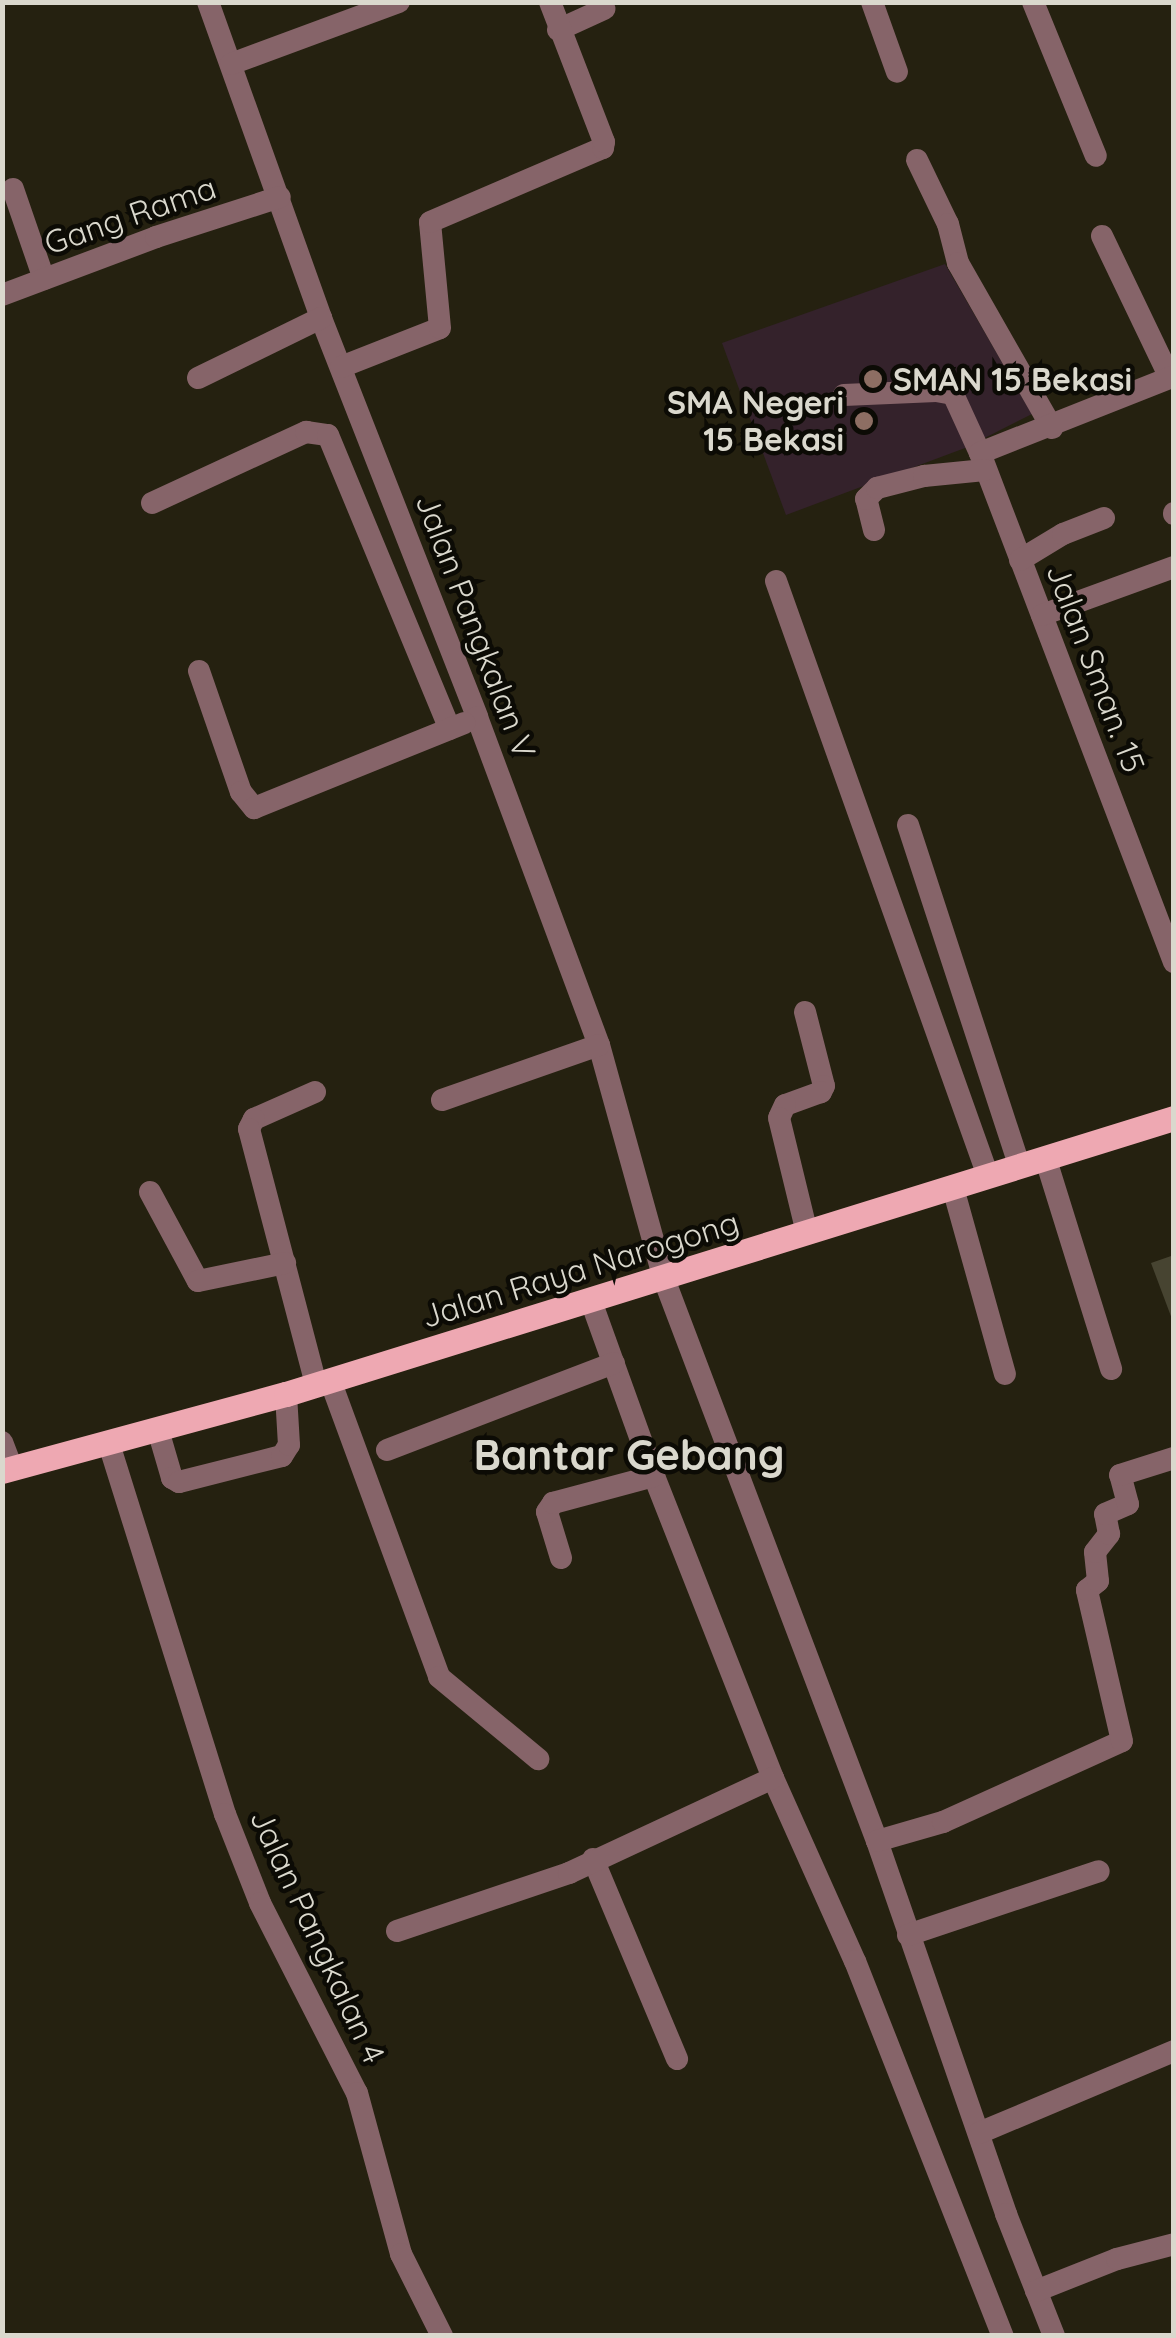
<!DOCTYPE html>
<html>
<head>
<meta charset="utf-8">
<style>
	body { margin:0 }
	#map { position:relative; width:1176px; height:2338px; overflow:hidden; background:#252110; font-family:Quicksand,sans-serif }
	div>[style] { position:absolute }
	.education>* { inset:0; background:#34222b }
	.building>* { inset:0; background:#474431 }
	.minor>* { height:22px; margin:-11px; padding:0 11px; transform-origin:11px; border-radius:11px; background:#866469 }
	.major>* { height:25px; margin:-12.5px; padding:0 12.5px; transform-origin:12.5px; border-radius:12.5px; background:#eea8b2 }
	.dots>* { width:28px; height:28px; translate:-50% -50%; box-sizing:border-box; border:5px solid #0c0b05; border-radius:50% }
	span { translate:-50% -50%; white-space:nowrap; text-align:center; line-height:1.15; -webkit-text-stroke:9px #0c0b05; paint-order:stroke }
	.street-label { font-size:32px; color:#dad8cd }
	.poi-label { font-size:32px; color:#dad8cd; font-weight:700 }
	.left { translate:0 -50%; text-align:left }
	.right { translate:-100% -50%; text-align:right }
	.district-label { font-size:42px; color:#dad8cd; font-weight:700 }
	.frame { position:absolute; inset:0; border:5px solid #dad8cd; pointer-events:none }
</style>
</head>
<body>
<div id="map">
	<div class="education">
		<i style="clip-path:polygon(945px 264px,1032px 414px,965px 448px,786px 515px,722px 343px)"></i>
	</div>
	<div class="building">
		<i style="clip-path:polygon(1174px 1255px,1174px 1319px,1172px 1319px,1151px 1263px)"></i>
	</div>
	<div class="minor">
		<i style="left:208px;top:2px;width:336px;rotate:70.3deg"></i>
		<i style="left:321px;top:318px;width:428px;rotate:68.6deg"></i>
		<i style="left:477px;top:717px;width:350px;rotate:69.6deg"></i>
		<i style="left:599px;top:1045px;width:243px;rotate:74.5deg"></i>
		<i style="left:664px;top:1279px;width:601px;rotate:69.24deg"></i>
		<i style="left:877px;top:1841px;width:395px;rotate:70.9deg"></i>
		<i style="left:1006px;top:2214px;width:131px;rotate:68.5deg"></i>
		<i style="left:872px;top:2px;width:74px;rotate:70.3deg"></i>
		<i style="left:1033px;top:2px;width:166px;rotate:67.8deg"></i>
		<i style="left:558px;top:30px;width:51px;rotate:-24.5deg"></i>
		<i style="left:231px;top:64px;width:179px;rotate:-20.3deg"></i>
		<i style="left:917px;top:160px;width:71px;rotate:64.2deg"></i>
		<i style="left:948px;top:224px;width:40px;rotate:75.6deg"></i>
		<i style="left:958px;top:263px;width:190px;rotate:60.3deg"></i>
		<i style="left:13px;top:189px;width:95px;rotate:71deg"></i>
		<i style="left:1102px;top:236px;width:157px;rotate:64.4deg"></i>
		<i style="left:2px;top:295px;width:165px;rotate:-20.6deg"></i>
		<i style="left:156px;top:237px;width:130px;rotate:-17.9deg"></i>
		<i style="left:341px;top:367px;width:106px;rotate:-21.5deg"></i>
		<i style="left:440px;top:328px;width:106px;rotate:-95.4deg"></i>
		<i style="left:430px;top:222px;width:188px;rotate:-23.2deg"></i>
		<i style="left:603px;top:148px;width:6px;rotate:-81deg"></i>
		<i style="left:604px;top:142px;width:150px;rotate:-111.1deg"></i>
		<i style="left:198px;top:378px;width:137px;rotate:-26deg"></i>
		<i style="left:844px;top:395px;width:92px;rotate:-2.5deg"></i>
		<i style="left:936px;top:391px;width:17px;rotate:10deg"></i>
		<i style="left:953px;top:394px;width:65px;rotate:65.4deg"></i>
		<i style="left:980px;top:453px;width:545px;rotate:69.14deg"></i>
		<i style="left:980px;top:453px;width:209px;rotate:-21.6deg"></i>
		<i style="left:152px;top:503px;width:170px;rotate:-24.8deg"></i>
		<i style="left:306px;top:432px;width:22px;rotate:8deg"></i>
		<i style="left:328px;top:435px;width:318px;rotate:67.5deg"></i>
		<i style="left:1174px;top:513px;width:1px;rotate:90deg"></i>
		<i style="left:874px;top:530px;width:32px;rotate:-104deg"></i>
		<i style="left:866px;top:499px;width:16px;rotate:-45deg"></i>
		<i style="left:877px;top:488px;width:49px;rotate:-14.3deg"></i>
		<i style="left:924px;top:476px;width:61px;rotate:-5.6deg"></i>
		<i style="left:1020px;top:560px;width:50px;rotate:-31.2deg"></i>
		<i style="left:1063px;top:534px;width:44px;rotate:-21.3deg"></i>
		<i style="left:776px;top:581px;width:632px;rotate:70.39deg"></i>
		<i style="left:1042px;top:615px;width:140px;rotate:-20deg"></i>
		<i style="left:199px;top:671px;width:128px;rotate:70.9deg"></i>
		<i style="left:241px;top:792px;width:21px;rotate:51deg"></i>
		<i style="left:254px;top:808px;width:227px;rotate:-22deg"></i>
		<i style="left:908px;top:825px;width:360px;rotate:71.9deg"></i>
		<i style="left:805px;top:1012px;width:76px;rotate:75.6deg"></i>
		<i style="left:824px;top:1086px;width:7px;rotate:117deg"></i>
		<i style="left:821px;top:1092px;width:38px;rotate:160deg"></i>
		<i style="left:785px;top:1105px;width:14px;rotate:115deg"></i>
		<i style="left:779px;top:1118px;width:118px;rotate:76.3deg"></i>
		<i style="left:315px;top:1092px;width:67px;rotate:156.1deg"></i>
		<i style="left:254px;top:1119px;width:11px;rotate:117deg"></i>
		<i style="left:249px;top:1129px;width:265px;rotate:75.3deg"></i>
		<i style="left:442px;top:1100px;width:166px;rotate:-19.3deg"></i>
		<i style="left:1046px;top:1160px;width:219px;rotate:72.7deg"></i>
		<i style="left:953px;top:1188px;width:193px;rotate:74.4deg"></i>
		<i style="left:150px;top:1192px;width:101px;rotate:61.7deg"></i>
		<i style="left:198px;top:1281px;width:89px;rotate:-11.7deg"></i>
		<i style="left:591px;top:1301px;width:186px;rotate:70.2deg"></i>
		<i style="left:654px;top:1476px;width:325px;rotate:68.5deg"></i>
		<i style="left:773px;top:1778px;width:201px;rotate:65.9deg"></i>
		<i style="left:855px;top:1961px;width:403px;rotate:68.5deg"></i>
		<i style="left:330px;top:1380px;width:316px;rotate:69.8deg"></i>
		<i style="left:439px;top:1677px;width:129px;rotate:39.6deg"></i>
		<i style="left:158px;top:1430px;width:50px;rotate:73.7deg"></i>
		<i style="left:172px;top:1478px;width:8px;rotate:30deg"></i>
		<i style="left:179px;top:1482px;width:106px;rotate:-14.2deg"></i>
		<i style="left:282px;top:1456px;width:13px;rotate:-58deg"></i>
		<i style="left:289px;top:1445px;width:51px;rotate:-93.4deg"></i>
		<i style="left:2px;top:1442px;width:28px;rotate:69deg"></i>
		<i style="left:109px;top:1444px;width:388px;rotate:72.6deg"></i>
		<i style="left:225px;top:1814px;width:96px;rotate:68.5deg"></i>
		<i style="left:260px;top:1903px;width:213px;rotate:63deg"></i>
		<i style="left:357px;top:2093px;width:167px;rotate:74.7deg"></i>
		<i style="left:401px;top:2254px;width:92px;rotate:63.4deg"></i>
		<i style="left:387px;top:1450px;width:243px;rotate:-21deg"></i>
		<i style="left:561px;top:1558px;width:48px;rotate:-106.9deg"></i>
		<i style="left:547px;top:1512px;width:11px;rotate:-56deg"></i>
		<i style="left:553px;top:1503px;width:105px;rotate:-15deg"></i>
		<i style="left:877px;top:1841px;width:69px;rotate:-16.1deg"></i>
		<i style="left:943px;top:1822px;width:196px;rotate:-24.3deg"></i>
		<i style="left:1122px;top:1741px;width:155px;rotate:-103.1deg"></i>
		<i style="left:1087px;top:1590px;width:14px;rotate:-39deg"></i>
		<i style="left:1098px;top:1581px;width:29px;rotate:-96deg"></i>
		<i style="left:1095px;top:1552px;width:23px;rotate:-52deg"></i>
		<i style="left:1109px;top:1534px;width:20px;rotate:-101deg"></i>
		<i style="left:1105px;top:1514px;width:25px;rotate:-23deg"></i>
		<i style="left:1128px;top:1504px;width:30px;rotate:-105deg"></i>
		<i style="left:1120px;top:1475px;width:57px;rotate:-17.5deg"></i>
		<i style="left:593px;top:1859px;width:217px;rotate:67.2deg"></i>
		<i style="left:397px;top:1931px;width:182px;rotate:-18.6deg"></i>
		<i style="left:569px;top:1873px;width:225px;rotate:-25deg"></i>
		<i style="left:908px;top:1935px;width:201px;rotate:-18.5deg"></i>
		<i style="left:979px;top:2133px;width:212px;rotate:-22.8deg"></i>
		<i style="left:1036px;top:2291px;width:87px;rotate:-21.6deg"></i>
		<i style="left:1117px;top:2259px;width:59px;rotate:-14.7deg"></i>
	</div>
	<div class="major">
		<i style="left:2px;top:1471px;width:294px;rotate:-15.2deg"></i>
		<i style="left:286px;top:1394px;width:930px;rotate:-17.27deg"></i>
	</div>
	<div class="dots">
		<i style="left:873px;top:379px;background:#8d6e63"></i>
		<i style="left:864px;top:421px;background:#8d6e63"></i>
	</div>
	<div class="street-label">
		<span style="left:130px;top:215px;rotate:-19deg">Gang Rama</span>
		<span style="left:476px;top:626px;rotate:69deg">Jalan Pangkalan V</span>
		<span style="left:1096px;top:668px;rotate:69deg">Jalan Sman. 15</span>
		<span style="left:580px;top:1269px;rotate:-17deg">Jalan Raya Narogong</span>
		<span style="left:318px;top:1936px;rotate:65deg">Jalan Pangkalan 4</span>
	</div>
	<div class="poi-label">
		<span class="left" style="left:893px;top:379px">SMAN 15 Bekasi</span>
		<span class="right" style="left:844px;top:421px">SMA Negeri<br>15 Bekasi</span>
	</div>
	<div class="district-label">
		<span style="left:629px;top:1455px">Bantar Gebang</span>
	</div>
	<div class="frame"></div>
</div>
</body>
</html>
